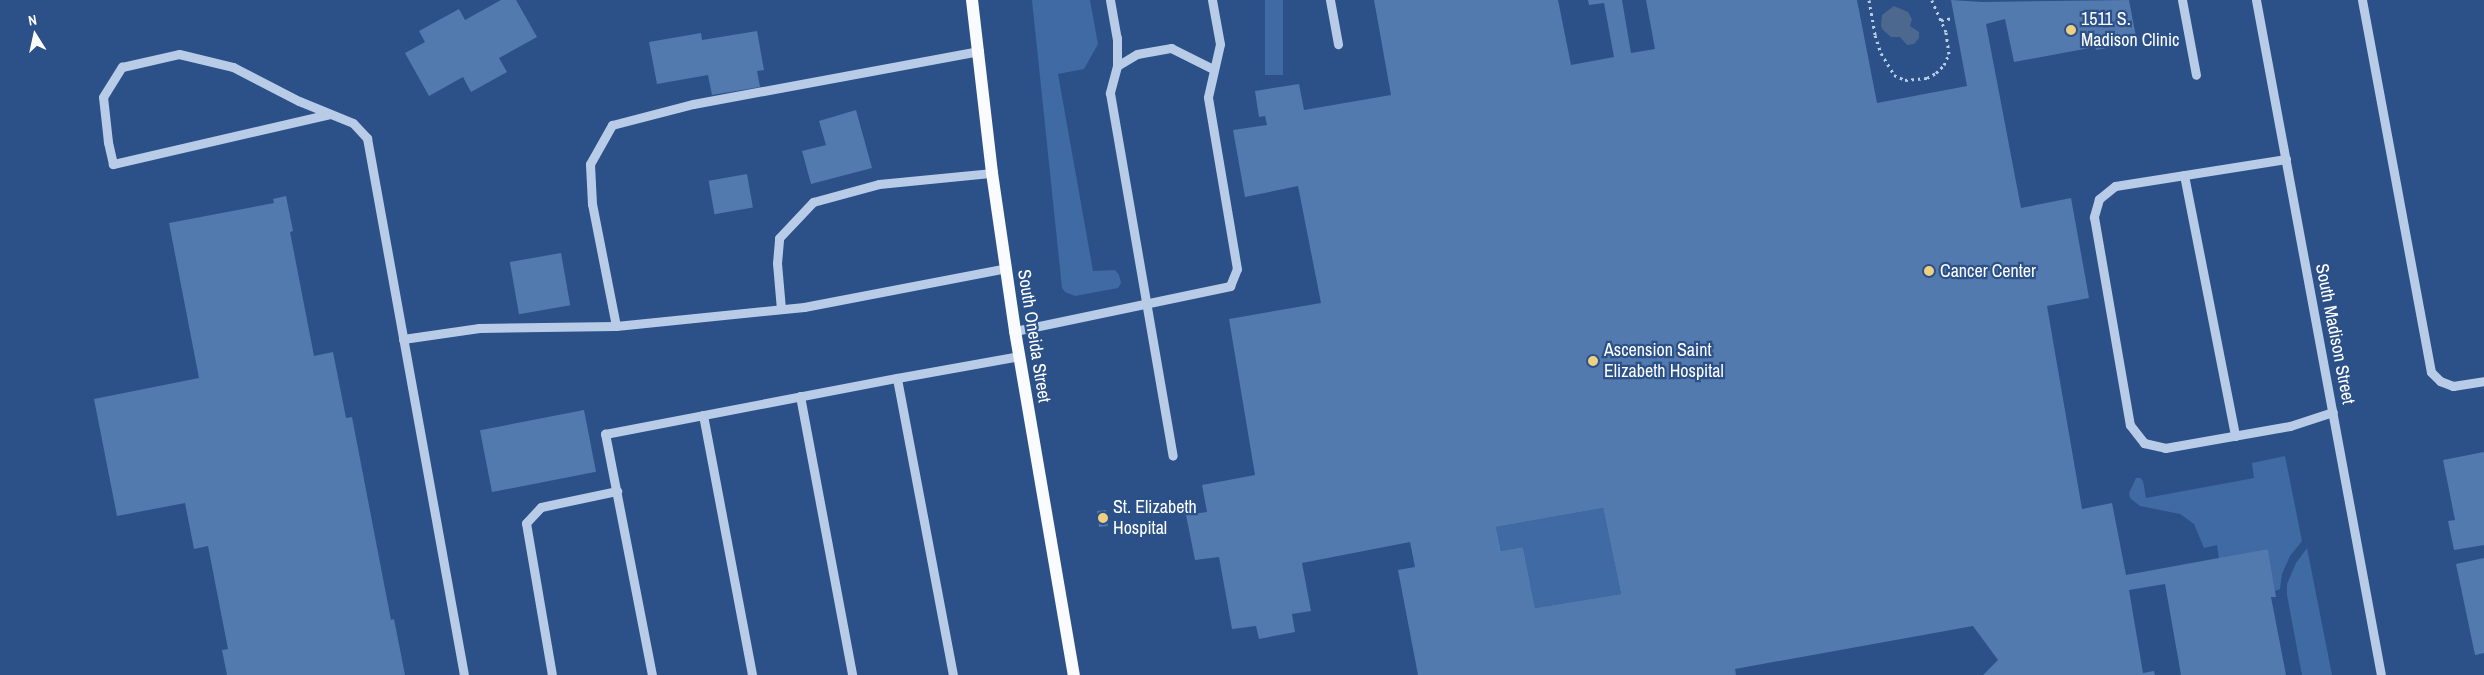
<!DOCTYPE html>
<html>
<head>
<meta charset="utf-8">
<style>
	body { margin:0 }
	#map { position:relative; width:2484px; height:675px; overflow:hidden; background:#2b5188; font-family:"Archivo Narrow",sans-serif }
	div>[style] { position:absolute }
	.green>* { inset:0; background:#406aa4; transform-origin:0 0 }
	.water>* { inset:0; background:#4d688f }
	.building>* { inset:0; background:#537aaf; transform-origin:0 0 }
	.path>* { height:3px; margin-top:-1.5px; transform-origin:0; background:repeating-linear-gradient(90deg,#b8cce8 0 2.5px,transparent 0 6.5px) }
	.minor>* { height:9px; margin:-4.5px; padding:0 4.5px; transform-origin:4.5px; border-radius:4.5px; background:#b8cce8 }
	.major>* { height:12px; margin:-6px; padding:0 6px; transform-origin:6px; border-radius:6px; background:#fafbfe }
	.dots>* { width:14px; height:14px; translate:-50% -50%; box-sizing:border-box; border:2px solid #2b5188; border-radius:50% }
	span { translate:-50% -50%; white-space:nowrap; text-align:center; line-height:1.15; -webkit-text-stroke:4.5px #2b5188; paint-order:stroke }
	.poi-label { font-size:18px; color:#fff }
	.left { translate:0 -50%; text-align:left }
	.street-label { font-size:18px; color:#fff }
	.north { position:absolute; left:10px; top:10px; width:50px; height:50px; -webkit-text-stroke:4px #2b5188; paint-order:stroke; rotate:350deg; font-size:14px; font-weight:700; line-height:20px; text-align:center; color:#fff }
	.north::after { content:''; display:block; margin:auto; width:18px; height:22px; background:#fff; clip-path:polygon(50% 0,100% 100%,50% 72%,0 100%) }
</style>
</head>
<body>
<div id="map">
	<div class="green">
		<i style="clip-path:polygon(1032px 0,1090px 0,1098px 44px,1084px 69px,1058px 74px,1093px 271px,1115px 270px,1119px 275px,1121px 283px,1118px 288px,1075px 296px,1065px 292px,1062px 288px)"></i>
		<i style="left:1265px;top:0;width:18px;height:75px"></i>
		<i style="clip-path:polygon(2285px 456px,2302px 541px,2290px 556px,2282px 574px,2280px 589px,2275px 591px,2268px 549px,2219px 559px,2217px 545px,2204px 548px,2194px 524px,2186px 518px,2180px 514px,2140px 506px,2130px 498px,2129px 493px,2136px 478px,2140px 478px,2143px 481px,2146px 498px,2254px 478px,2252px 463px)"></i>
		<i style="clip-path:polygon(1603px 508px,1621px 594px,1535px 608px,1523px 547px,1501px 551px,1496px 527px)"></i>
		<i style="clip-path:polygon(2307px 548px,2332px 675px,2302px 675px,2287px 595px,2287px 584px,2296px 563px)"></i>
	</div>
	<div class="water">
		<i style="clip-path:polygon(1894px 6px,1908px 12px,1912px 19px,1910px 26px,1919px 32px,1919px 38px,1914px 44px,1907px 45px,1900px 37px,1891px 37px,1883px 30px,1881px 26px,1882px 15px)"></i>
	</div>
	<div class="building">
		<i style="clip-path:polygon(501px 0,516px 0,537px 37px,499px 58px,507px 72px,471px 92px,463px 77px,429px 96px,405px 53px,425px 42px,419px 31px,459px 9px,465px 20px)"></i>
		<i style="clip-path:polygon(evenodd,1374px 0,1558px 0,1571px 65px,1614px 57px,1604px 3px,1589px 5px,1588px 0,1622px 0,1631px 53px,1655px 49px,1646px 0,1857px 0,1877px 103px,1967px 86px,1951px 0,1982px 2px,2129px 0,2137px 42px,2096px 50px,2095px 47px,2014px 62px,2005px 19px,1986px 24px,2021px 208px,2071px 198px,2089px 298px,2047px 306px,2082px 509px,2112px 503px,2126px 575px,2268px 549px,2276px 597px,2271px 597px,2286px 675px,2181px 675px,2165px 584px,2129px 590px,2143px 673px,2154px 671px,2155px 675px,1983px 675px,1998px 660px,1973px 626px,1735px 669px,1736px 675px,1418px 675px,1398px 570px,1415px 567px,1410px 542px,1302px 563px,1311px 611px,1292px 614px,1295px 632px,1259px 639px,1256px 626px,1232px 629px,1219px 557px,1195px 560px,1186px 515px,1207px 512px,1202px 485px,1255px 475px,1229px 319px,1321px 303px,1298px 186px,1245px 197px,1233px 130px,1267px 125px,1265px 116px,1259px 117px,1255px 91px,1299px 84px,1304px 110px,1391px 95px,1374px 0,1603px 508px,1621px 594px,1535px 608px,1523px 547px,1501px 551px,1496px 527px,1603px 508px)"></i>
		<i style="clip-path:polygon(757px 31px,764px 70px,757px 71px,760px 87px,712px 95px,708px 75px,657px 84px,649px 42px,701px 33px,702px 40px)"></i>
		<i style="clip-path:polygon(856px 110px,872px 168px,811px 184px,802px 151px,826px 145px,819px 121px)"></i>
		<i style="left:747px;top:174px;width:34px;height:39px;rotate:80deg"></i>
		<i style="clip-path:polygon(286px 196px,293px 231px,290px 232px,314px 356px,333px 352px,346px 418px,352px 417px,391px 620px,394px 619px,405px 675px,227px 675px,222px 650px,228px 649px,208px 546px,194px 549px,185px 503px,117px 516px,94px 399px,199px 378px,169px 223px,274px 203px,273px 199px)"></i>
		<i style="left:561px;top:253px;width:53px;height:52px;rotate:80deg"></i>
		<i style="left:584px;top:410px;width:63px;height:106px;rotate:79deg"></i>
		<i style="clip-path:polygon(2484px 452px,2484px 545px,2454px 550px,2448px 521px,2455px 520px,2443px 460px)"></i>
		<i style="left:1106px;top:510px;width:16px;height:9px;rotate:83deg"></i>
		<i style="clip-path:polygon(2484px 558px,2484px 653px,2475px 655px,2456px 564px)"></i>
	</div>
	<div class="path">
		<i style="left:1869px;top:0;width:36px;rotate:80deg"></i>
		<i style="left:1875px;top:35px;width:19px;rotate:72deg"></i>
		<i style="left:1881px;top:53px;width:26px;rotate:59deg"></i>
		<i style="left:1894px;top:75px;width:12px;rotate:24deg"></i>
		<i style="left:1905px;top:80px;width:22px;rotate:-5deg"></i>
		<i style="left:1927px;top:78px;width:10px;rotate:-29deg"></i>
		<i style="left:1936px;top:73px;width:11px;rotate:-45deg"></i>
		<i style="left:1944px;top:65px;width:12px;rotate:-66deg"></i>
		<i style="left:1949px;top:54px;width:22px;rotate:-98deg"></i>
		<i style="left:1946px;top:32px;width:35px;rotate:-114deg"></i>
		<i style="left:1941px;top:20px;width:13px;rotate:-9deg"></i>
	</div>
	<div class="minor">
		<i style="left:1110px;top:0;width:39px;rotate:80deg"></i>
		<i style="left:1117px;top:38px;width:28px;rotate:90deg"></i>
		<i style="left:1117px;top:66px;width:28px;rotate:105deg"></i>
		<i style="left:1110px;top:93px;width:368px;rotate:80.2deg"></i>
		<i style="left:1330px;top:0;width:45px;rotate:79.7deg"></i>
		<i style="left:2182px;top:0;width:76px;rotate:79.4deg"></i>
		<i style="left:2256px;top:0;width:686px;rotate:79.51deg"></i>
		<i style="left:2362px;top:0;width:378px;rotate:79.5deg"></i>
		<i style="left:2431px;top:372px;width:13px;rotate:45deg"></i>
		<i style="left:2440px;top:381px;width:14px;rotate:21deg"></i>
		<i style="left:2453px;top:386px;width:31px;rotate:-9deg"></i>
		<i style="left:1117px;top:66px;width:23px;rotate:-31deg"></i>
		<i style="left:1137px;top:54px;width:35px;rotate:-10deg"></i>
		<i style="left:1171px;top:48px;width:47px;rotate:26.6deg"></i>
		<i style="left:330px;top:114px;width:223px;rotate:167deg"></i>
		<i style="left:113px;top:164px;width:23px;rotate:-103deg"></i>
		<i style="left:108px;top:142px;width:45px;rotate:-96.3deg"></i>
		<i style="left:103px;top:97px;width:36px;rotate:-58deg"></i>
		<i style="left:122px;top:67px;width:58px;rotate:-12.8deg"></i>
		<i style="left:179px;top:54px;width:56px;rotate:13.5deg"></i>
		<i style="left:233px;top:67px;width:74px;rotate:27.3deg"></i>
		<i style="left:299px;top:101px;width:58px;rotate:22.2deg"></i>
		<i style="left:353px;top:123px;width:21px;rotate:47deg"></i>
		<i style="left:367px;top:138px;width:546px;rotate:79.76deg"></i>
		<i style="left:2286px;top:159px;width:173px;rotate:171deg"></i>
		<i style="left:2115px;top:186px;width:21px;rotate:141deg"></i>
		<i style="left:2099px;top:199px;width:19px;rotate:106deg"></i>
		<i style="left:2094px;top:217px;width:211px;rotate:80.2deg"></i>
		<i style="left:2130px;top:425px;width:23px;rotate:52deg"></i>
		<i style="left:2144px;top:443px;width:22px;rotate:13deg"></i>
		<i style="left:2165px;top:448px;width:127px;rotate:-10deg"></i>
		<i style="left:2290px;top:426px;width:45px;rotate:-18deg"></i>
		<i style="left:2184px;top:175px;width:266px;rotate:78.9deg"></i>
		<i style="left:781px;top:309px;width:46px;rotate:-95deg"></i>
		<i style="left:777px;top:263px;width:25px;rotate:-85deg"></i>
		<i style="left:779px;top:238px;width:50px;rotate:-46.6deg"></i>
		<i style="left:813px;top:202px;width:68px;rotate:-15.3deg"></i>
		<i style="left:879px;top:184px;width:114px;rotate:-5.6deg"></i>
		<i style="left:616px;top:326px;width:124px;rotate:-101.1deg"></i>
		<i style="left:592px;top:204px;width:40px;rotate:-92.9deg"></i>
		<i style="left:590px;top:164px;width:45px;rotate:-60.6deg"></i>
		<i style="left:612px;top:125px;width:84px;rotate:-14.5deg"></i>
		<i style="left:693px;top:104px;width:291px;rotate:-10.5deg"></i>
		<i style="left:1015px;top:331px;width:220px;rotate:-11.8deg"></i>
		<i style="left:1230px;top:286px;width:18px;rotate:-68deg"></i>
		<i style="left:1237px;top:269px;width:174px;rotate:-99.6deg"></i>
		<i style="left:1208px;top:97px;width:54px;rotate:-77.2deg"></i>
		<i style="left:1220px;top:44px;width:45px;rotate:-100.3deg"></i>
		<i style="left:403px;top:339px;width:77px;rotate:-8.2deg"></i>
		<i style="left:479px;top:328px;width:137px;rotate:-0.8deg"></i>
		<i style="left:616px;top:326px;width:189px;rotate:-5.8deg"></i>
		<i style="left:804px;top:307px;width:206px;rotate:-10.9deg"></i>
		<i style="left:800px;top:396px;width:284px;rotate:79.4deg"></i>
		<i style="left:703px;top:415px;width:265px;rotate:79.3deg"></i>
		<i style="left:552px;top:675px;width:154px;rotate:-99.7deg"></i>
		<i style="left:526px;top:523px;width:22px;rotate:-47deg"></i>
		<i style="left:541px;top:507px;width:78px;rotate:-11.9deg"></i>
		<i style="left:652px;top:675px;width:246px;rotate:-101deg"></i>
		<i style="left:605px;top:434px;width:297px;rotate:-10.9deg"></i>
		<i style="left:953px;top:675px;width:302px;rotate:-100.7deg"></i>
		<i style="left:897px;top:378px;width:124px;rotate:-10.2deg"></i>
	</div>
	<div class="major">
		<i style="left:972px;top:0;width:174px;rotate:83.4deg"></i>
		<i style="left:992px;top:173px;width:160px;rotate:81.7deg"></i>
		<i style="left:1015px;top:331px;width:349px;rotate:80.3deg"></i>
	</div>
	<div class="dots">
		<i style="left:2071px;top:30px;background:#eed180"></i>
		<i style="left:1929px;top:271px;background:#eed180"></i>
		<i style="left:1593px;top:361px;background:#eed180"></i>
		<i style="left:1103px;top:518px;background:#eed180"></i>
	</div>
	<div class="poi-label">
		<span class="left" style="left:2081px;top:30px">1511 S.<br>Madison Clinic</span>
		<span class="left" style="left:1940px;top:271px">Cancer Center</span>
		<span class="left" style="left:1604px;top:361px">Ascension Saint<br>Elizabeth Hospital</span>
		<span class="left" style="left:1113px;top:518px">St. Elizabeth<br>Hospital</span>
	</div>
	<div class="street-label">
		<span style="left:2335px;top:334px;rotate:79deg">South Madison Street</span>
		<span style="left:1034px;top:336px;rotate:81deg">South Oneida Street</span>
	</div>
	<div class="north">N</div>
</div>
</body>
</html>
